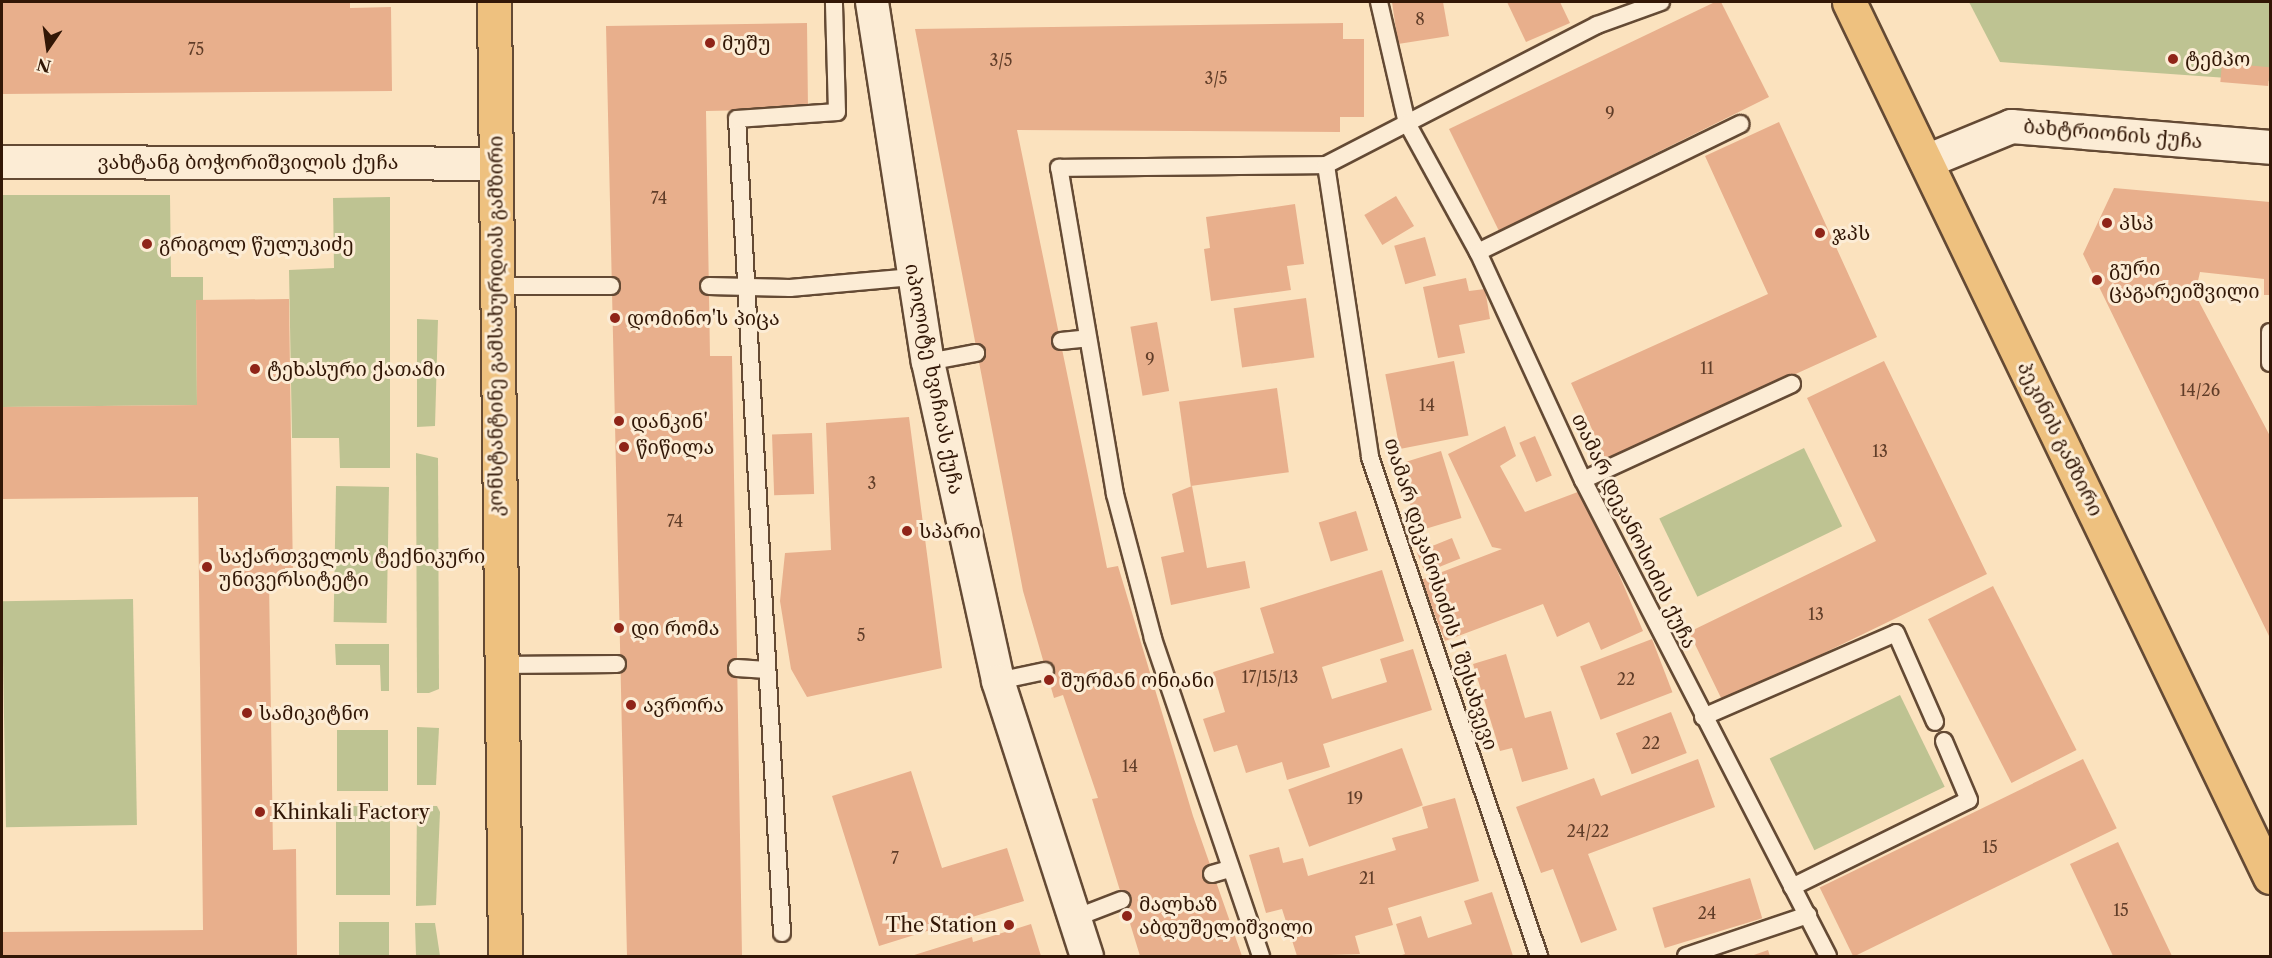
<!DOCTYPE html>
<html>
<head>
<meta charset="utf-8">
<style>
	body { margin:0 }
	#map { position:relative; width:2272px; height:958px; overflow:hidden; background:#fbe2be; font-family:"Libre Caslon Text","Noto Serif Georgian",serif }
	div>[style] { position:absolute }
	.green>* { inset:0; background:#bec392; transform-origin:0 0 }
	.building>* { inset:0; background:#e8af8c; transform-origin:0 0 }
	.roads { filter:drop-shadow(2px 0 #644a34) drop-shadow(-2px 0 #644a34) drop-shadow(0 2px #644a34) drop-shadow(0 -2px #644a34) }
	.service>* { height:16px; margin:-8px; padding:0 8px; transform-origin:8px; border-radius:8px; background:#fcecd5 }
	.minor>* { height:32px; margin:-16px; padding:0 16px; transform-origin:16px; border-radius:16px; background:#fcecd5 }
	.tertiary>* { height:33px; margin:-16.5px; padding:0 16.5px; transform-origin:16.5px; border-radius:16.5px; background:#fcecd5 }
	.primary>* { height:33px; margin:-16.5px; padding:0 16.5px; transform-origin:16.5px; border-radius:16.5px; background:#eec17f }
	.dots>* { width:16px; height:16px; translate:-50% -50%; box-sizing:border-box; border:3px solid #fcecd5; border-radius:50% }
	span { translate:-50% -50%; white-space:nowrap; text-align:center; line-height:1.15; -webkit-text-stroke:6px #fcecd5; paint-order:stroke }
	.number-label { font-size:16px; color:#603d28 }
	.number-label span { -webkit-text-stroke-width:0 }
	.poi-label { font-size:20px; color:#321706 }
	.left { translate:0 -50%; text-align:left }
	.right { translate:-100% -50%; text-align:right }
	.street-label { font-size:20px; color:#321706 }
	.frame { position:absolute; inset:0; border:3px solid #321706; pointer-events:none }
	.north { position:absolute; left:18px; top:18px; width:60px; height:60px; -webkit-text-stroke:4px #fcecd5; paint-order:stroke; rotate:193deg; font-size:16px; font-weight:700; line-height:24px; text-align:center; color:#321706 }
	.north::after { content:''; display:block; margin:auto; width:21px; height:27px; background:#321706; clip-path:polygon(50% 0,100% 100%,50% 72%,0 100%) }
</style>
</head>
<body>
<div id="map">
	<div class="green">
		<i style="clip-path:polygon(1969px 2px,2270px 2px,2270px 81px,2000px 62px)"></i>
		<i style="clip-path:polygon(2px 195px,170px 195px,171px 277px,203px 277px,203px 300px,196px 300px,197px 405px,2px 407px)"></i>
		<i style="clip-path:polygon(390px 197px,390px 468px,340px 468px,339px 438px,292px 438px,289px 270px,334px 268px,333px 198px)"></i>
		<i style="clip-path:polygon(417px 319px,438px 320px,435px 426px,417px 427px)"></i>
		<i style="left:1804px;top:448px;width:87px;height:161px;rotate:64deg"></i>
		<i style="clip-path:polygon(416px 453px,438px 458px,439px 689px,429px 693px,417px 693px)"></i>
		<i style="left:336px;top:486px;width:53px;height:136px;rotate:1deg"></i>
		<i style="left:133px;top:599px;width:226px;height:131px;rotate:89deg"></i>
		<i style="clip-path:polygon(335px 644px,389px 644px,389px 691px,381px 691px,380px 665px,336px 665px)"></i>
		<i style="left:1900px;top:695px;width:102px;height:145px;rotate:64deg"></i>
		<i style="clip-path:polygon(417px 727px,439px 728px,436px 785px,417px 785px)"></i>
		<i style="left:337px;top:730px;width:51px;height:61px"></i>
		<i style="left:336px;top:806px;width:54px;height:89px"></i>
		<i style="clip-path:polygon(417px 806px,437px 806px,440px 812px,436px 905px,416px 906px)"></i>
		<i style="left:389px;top:922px;width:34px;height:50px;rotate:90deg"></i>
		<i style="clip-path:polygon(435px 923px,440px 956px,416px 956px,415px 923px)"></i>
	</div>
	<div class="building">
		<i style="clip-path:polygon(2px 2px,350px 2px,350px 8px,391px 7px,392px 91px,2px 94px)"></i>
		<i style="clip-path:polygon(1392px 2px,1443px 2px,1449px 36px,1398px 44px)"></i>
		<i style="clip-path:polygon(1507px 2px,1560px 2px,1570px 23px,1526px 42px)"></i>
		<i style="clip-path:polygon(1715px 2px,1721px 2px,1769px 97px,1499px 231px,1449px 129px)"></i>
		<i style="clip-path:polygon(807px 23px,808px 109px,706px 111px,710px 356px,732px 356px,742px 956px,627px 956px,606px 26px)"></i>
		<i style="clip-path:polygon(1343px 23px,1343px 39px,1364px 39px,1364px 117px,1340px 117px,1340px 132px,1017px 130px,1107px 568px,1118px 566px,1193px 816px,1242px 956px,1140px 956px,1092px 799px,1098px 798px,1063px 695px,1054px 698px,1023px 591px,915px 29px)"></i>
		<i style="left:2222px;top:63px;width:48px;height:19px;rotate:5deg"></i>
		<i style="clip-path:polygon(1779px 122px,1877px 337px,1606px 460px,1571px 383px,1768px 294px,1705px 156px)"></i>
		<i style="clip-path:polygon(2114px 188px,2270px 202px,2270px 295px,2264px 295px,2264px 279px,2200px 272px,2195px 294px,2270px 436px,2270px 638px,2083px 254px)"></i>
		<i style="left:1396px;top:196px;width:35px;height:37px;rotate:59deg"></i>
		<i style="clip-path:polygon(1295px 204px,1304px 264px,1287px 266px,1291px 290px,1211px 301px,1204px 249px,1210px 248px,1206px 217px)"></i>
		<i style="left:1425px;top:237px;width:40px;height:32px;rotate:74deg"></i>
		<i style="clip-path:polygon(1466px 278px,1469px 291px,1485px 289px,1490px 319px,1459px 325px,1465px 353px,1438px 358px,1423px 287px)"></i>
		<i style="left:1306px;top:298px;width:60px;height:73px;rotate:82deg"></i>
		<i style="clip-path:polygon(289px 299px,293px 579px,269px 580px,273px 850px,296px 849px,297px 956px,2px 956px,2px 932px,203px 930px,198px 497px,2px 499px,2px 407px,197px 405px,196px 300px)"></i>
		<i style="left:1157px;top:322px;width:70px;height:27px;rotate:80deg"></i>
		<i style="left:1454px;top:361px;width:76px;height:70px;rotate:79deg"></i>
		<i style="clip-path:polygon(1884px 361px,1987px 574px,1723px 702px,1689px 632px,1876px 541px,1807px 398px)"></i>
		<i style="left:1277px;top:388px;width:85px;height:99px;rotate:82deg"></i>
		<i style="clip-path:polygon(909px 417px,942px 668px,807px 697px,791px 669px,780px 601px,785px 553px,831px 550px,826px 423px)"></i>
		<i style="clip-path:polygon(1505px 426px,1516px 456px,1500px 466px,1525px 512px,1583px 490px,1643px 631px,1601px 650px,1589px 622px,1557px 637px,1543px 604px,1445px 641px,1421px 580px,1502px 549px,1492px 547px,1448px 454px)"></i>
		<i style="left:812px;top:433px;width:61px;height:40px;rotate:88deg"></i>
		<i style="left:1535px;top:436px;width:43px;height:17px;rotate:67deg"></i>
		<i style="left:1441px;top:451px;width:70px;height:45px;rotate:73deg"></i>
		<i style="clip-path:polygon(1192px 486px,1207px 568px,1245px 561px,1250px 588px,1171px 605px,1161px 557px,1184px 552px,1172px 494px)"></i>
		<i style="left:1356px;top:511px;width:41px;height:39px;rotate:73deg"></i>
		<i style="left:1452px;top:538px;width:22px;height:38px;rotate:68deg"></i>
		<i style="clip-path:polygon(1382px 570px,1404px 641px,1322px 667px,1332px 699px,1387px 682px,1380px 659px,1413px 649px,1432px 710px,1323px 744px,1330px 767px,1287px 780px,1282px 762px,1246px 773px,1237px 745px,1214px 752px,1203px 719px,1225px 712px,1213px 672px,1274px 653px,1260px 608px)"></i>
		<i style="left:1993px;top:586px;width:184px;height:73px;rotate:63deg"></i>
		<i style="left:1652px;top:639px;width:57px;height:77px;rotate:69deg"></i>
		<i style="clip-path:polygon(1506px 654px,1525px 718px,1551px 711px,1568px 769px,1522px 782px,1512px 748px,1500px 751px,1473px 664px)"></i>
		<i style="left:1671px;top:712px;width:44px;height:59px;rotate:69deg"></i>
		<i style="left:1402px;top:748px;width:61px;height:121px;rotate:70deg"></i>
		<i style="clip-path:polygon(1698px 759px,1715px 807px,1588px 854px,1617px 930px,1581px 943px,1553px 869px,1541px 873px,1516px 807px,1594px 778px,1601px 796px)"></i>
		<i style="left:2083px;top:759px;width:77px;height:293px;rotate:64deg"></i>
		<i style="clip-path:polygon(911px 771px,942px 868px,1007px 848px,1024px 901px,879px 946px,832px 796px)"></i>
		<i style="clip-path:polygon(1455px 798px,1479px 881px,1388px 908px,1393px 925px,1355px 936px,1360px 954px,1297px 956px,1282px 909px,1266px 913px,1249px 855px,1279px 847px,1283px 863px,1303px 858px,1308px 876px,1396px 850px,1392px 838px,1428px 828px,1422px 807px)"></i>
		<i style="clip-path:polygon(2118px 842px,2172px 956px,2113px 956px,2070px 864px)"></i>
		<i style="left:1750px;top:878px;width:42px;height:102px;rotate:73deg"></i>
		<i style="clip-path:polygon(1492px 892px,1513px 956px,1399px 956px,1405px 954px,1396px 924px,1421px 916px,1428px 938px,1472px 924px,1464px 901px)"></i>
		<i style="clip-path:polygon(1031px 924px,1041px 956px,911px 956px,972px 937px,973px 942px)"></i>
		<i style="clip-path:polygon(1768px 950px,1770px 956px,1751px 956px)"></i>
	</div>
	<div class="roads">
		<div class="service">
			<i style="left:1379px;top:2px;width:124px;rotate:77deg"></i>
			<i style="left:1407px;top:123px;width:147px;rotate:61.2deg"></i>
			<i style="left:1478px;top:252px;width:251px;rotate:65.3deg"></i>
			<i style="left:1583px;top:480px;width:535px;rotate:62.76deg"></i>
			<i style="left:1326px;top:165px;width:295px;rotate:81.4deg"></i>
			<i style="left:1370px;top:457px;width:527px;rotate:71.29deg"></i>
			<i style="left:1478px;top:252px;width:292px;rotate:-26deg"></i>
			<i style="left:496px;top:286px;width:115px"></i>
			<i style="left:709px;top:286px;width:81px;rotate:1.4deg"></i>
			<i style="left:790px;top:288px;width:123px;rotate:-5.1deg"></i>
			<i style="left:2270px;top:332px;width:31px;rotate:90deg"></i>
			<i style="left:1061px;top:341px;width:27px;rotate:-6deg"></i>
			<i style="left:928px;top:362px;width:49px;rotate:-10.6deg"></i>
			<i style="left:1583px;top:480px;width:230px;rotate:-24.7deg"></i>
			<i style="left:499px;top:665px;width:118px;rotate:-0.5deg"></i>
			<i style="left:737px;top:668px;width:30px;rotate:4deg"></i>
			<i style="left:998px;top:681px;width:48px;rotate:-12deg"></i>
			<i style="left:1703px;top:717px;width:210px;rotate:-23.5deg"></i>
			<i style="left:1896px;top:633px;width:97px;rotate:66.3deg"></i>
			<i style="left:1212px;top:874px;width:18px;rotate:-16deg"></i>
			<i style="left:1792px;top:887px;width:197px;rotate:-26.2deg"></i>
			<i style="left:1969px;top:800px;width:64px;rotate:-113deg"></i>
			<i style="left:1075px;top:918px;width:50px;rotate:-21deg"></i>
			<i style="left:782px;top:933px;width:815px;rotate:-93.16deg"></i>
			<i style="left:737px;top:119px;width:100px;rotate:-4deg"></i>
			<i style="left:837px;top:112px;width:110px;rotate:-91.6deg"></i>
			<i style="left:1261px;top:956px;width:336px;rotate:-108.8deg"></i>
			<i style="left:1153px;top:638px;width:149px;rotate:-104.8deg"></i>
			<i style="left:1115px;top:494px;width:331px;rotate:-99.7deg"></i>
			<i style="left:1059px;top:168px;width:267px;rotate:-0.6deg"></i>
			<i style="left:1326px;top:165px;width:305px;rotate:-27.3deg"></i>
			<i style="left:1597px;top:25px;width:68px;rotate:-19.8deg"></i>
			<i style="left:1686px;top:956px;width:129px;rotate:-18.6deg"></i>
		</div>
		<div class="minor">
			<i style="left:872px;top:2px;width:364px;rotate:81.2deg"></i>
			<i style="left:928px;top:362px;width:327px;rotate:77.6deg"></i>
			<i style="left:998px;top:681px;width:289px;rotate:72.1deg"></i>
			<i style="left:2px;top:162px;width:493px;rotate:0.2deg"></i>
		</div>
		<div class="tertiary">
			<i style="left:1926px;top:161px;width:92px;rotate:-22.4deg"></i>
			<i style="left:2011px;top:126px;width:260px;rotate:4.6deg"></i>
		</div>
		<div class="primary">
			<i style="left:494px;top:2px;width:954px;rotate:89.34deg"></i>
			<i style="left:1849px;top:2px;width:971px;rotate:64.31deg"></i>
		</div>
	</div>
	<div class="dots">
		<i style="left:710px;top:43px;background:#8f2418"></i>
		<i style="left:2173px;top:59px;background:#8f2418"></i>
		<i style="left:2107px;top:223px;background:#8f2418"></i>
		<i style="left:1820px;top:233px;background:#8f2418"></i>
		<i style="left:147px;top:244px;background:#8f2418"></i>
		<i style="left:2097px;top:280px;background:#8f2418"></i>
		<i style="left:615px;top:318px;background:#8f2418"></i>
		<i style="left:255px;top:369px;background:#8f2418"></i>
		<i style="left:619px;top:421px;background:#8f2418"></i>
		<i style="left:624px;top:447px;background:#8f2418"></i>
		<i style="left:907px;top:531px;background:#8f2418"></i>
		<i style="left:207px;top:567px;background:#8f2418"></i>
		<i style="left:619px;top:628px;background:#8f2418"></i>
		<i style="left:1049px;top:680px;background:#8f2418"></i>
		<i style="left:631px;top:705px;background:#8f2418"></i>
		<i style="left:247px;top:713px;background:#8f2418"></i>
		<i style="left:260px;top:812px;background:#8f2418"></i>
		<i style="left:1127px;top:916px;background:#8f2418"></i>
		<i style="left:1009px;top:925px;background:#8f2418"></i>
	</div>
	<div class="number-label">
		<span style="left:1420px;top:19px">8</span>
		<span style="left:196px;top:49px">75</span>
		<span style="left:1001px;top:60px">3/5</span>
		<span style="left:1216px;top:78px">3/5</span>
		<span style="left:1610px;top:113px">9</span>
		<span style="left:659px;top:198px">74</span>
		<span style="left:1150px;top:359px">9</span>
		<span style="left:1707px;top:368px">11</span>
		<span style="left:2200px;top:390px">14/26</span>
		<span style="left:1427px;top:405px">14</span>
		<span style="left:1880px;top:451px">13</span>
		<span style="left:872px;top:483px">3</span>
		<span style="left:675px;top:521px">74</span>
		<span style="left:1816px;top:614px">13</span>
		<span style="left:861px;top:635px">5</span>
		<span style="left:1270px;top:677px">17/15/13</span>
		<span style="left:1626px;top:679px">22</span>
		<span style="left:1651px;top:743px">22</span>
		<span style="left:1130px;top:766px">14</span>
		<span style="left:1355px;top:798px">19</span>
		<span style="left:1588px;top:831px">24/22</span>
		<span style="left:1990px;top:847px">15</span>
		<span style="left:895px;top:858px">7</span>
		<span style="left:1367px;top:878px">21</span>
		<span style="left:2121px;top:910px">15</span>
		<span style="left:1707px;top:913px">24</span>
	</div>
	<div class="poi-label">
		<span class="left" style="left:722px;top:43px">მუშუ</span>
		<span class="left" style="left:2185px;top:59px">ტემპო</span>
		<span class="left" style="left:2119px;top:223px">პსპ</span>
		<span class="left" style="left:1832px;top:233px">ჯპს</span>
		<span class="left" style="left:159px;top:244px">გრიგოლ წულუკიძე</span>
		<span class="left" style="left:2109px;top:280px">გური<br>ცაგარეიშვილი</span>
		<span class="left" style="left:627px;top:318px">დომინო'ს პიცა</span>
		<span class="left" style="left:267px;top:369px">ტეხასური ქათამი</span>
		<span class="left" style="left:631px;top:421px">დანკინ'</span>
		<span class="left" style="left:636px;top:447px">წიწილა</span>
		<span class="left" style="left:919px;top:531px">სპარი</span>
		<span class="left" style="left:219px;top:568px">საქართველოს ტექნიკური<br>უნივერსიტეტი</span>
		<span class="left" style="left:631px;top:628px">დი რომა</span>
		<span class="left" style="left:1061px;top:680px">შურმან ონიანი</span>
		<span class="left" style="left:643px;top:705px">ავრორა</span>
		<span class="left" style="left:259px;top:713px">სამიკიტნო</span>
		<span class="left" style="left:272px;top:812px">Khinkali Factory</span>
		<span class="left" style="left:1139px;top:916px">მალხაზ<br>აბდუშელიშვილი</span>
		<span class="right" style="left:997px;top:925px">The Station</span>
	</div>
	<div class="street-label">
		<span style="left:2113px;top:134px;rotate:5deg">ბახტრიონის ქუჩა</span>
		<span style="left:248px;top:162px">ვახტანგ ბოჭორიშვილის ქუჩა</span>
		<span style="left:496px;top:326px;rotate:-90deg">კონსტანტინე გამსახურდიას გამზირი</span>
		<span style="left:934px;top:379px;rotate:79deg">იპოლიტე ხვიჩიას ქუჩა</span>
		<span style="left:2060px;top:439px;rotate:64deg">პეკინის გამზირი</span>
		<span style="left:1634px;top:531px;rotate:64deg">თამარ დეკანოსიძის ქუჩა</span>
		<span style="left:1441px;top:594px;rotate:72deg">თამარ დეკანოსიძის I შესახვევი</span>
	</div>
	<div class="frame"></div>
	<div class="north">N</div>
</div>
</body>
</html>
